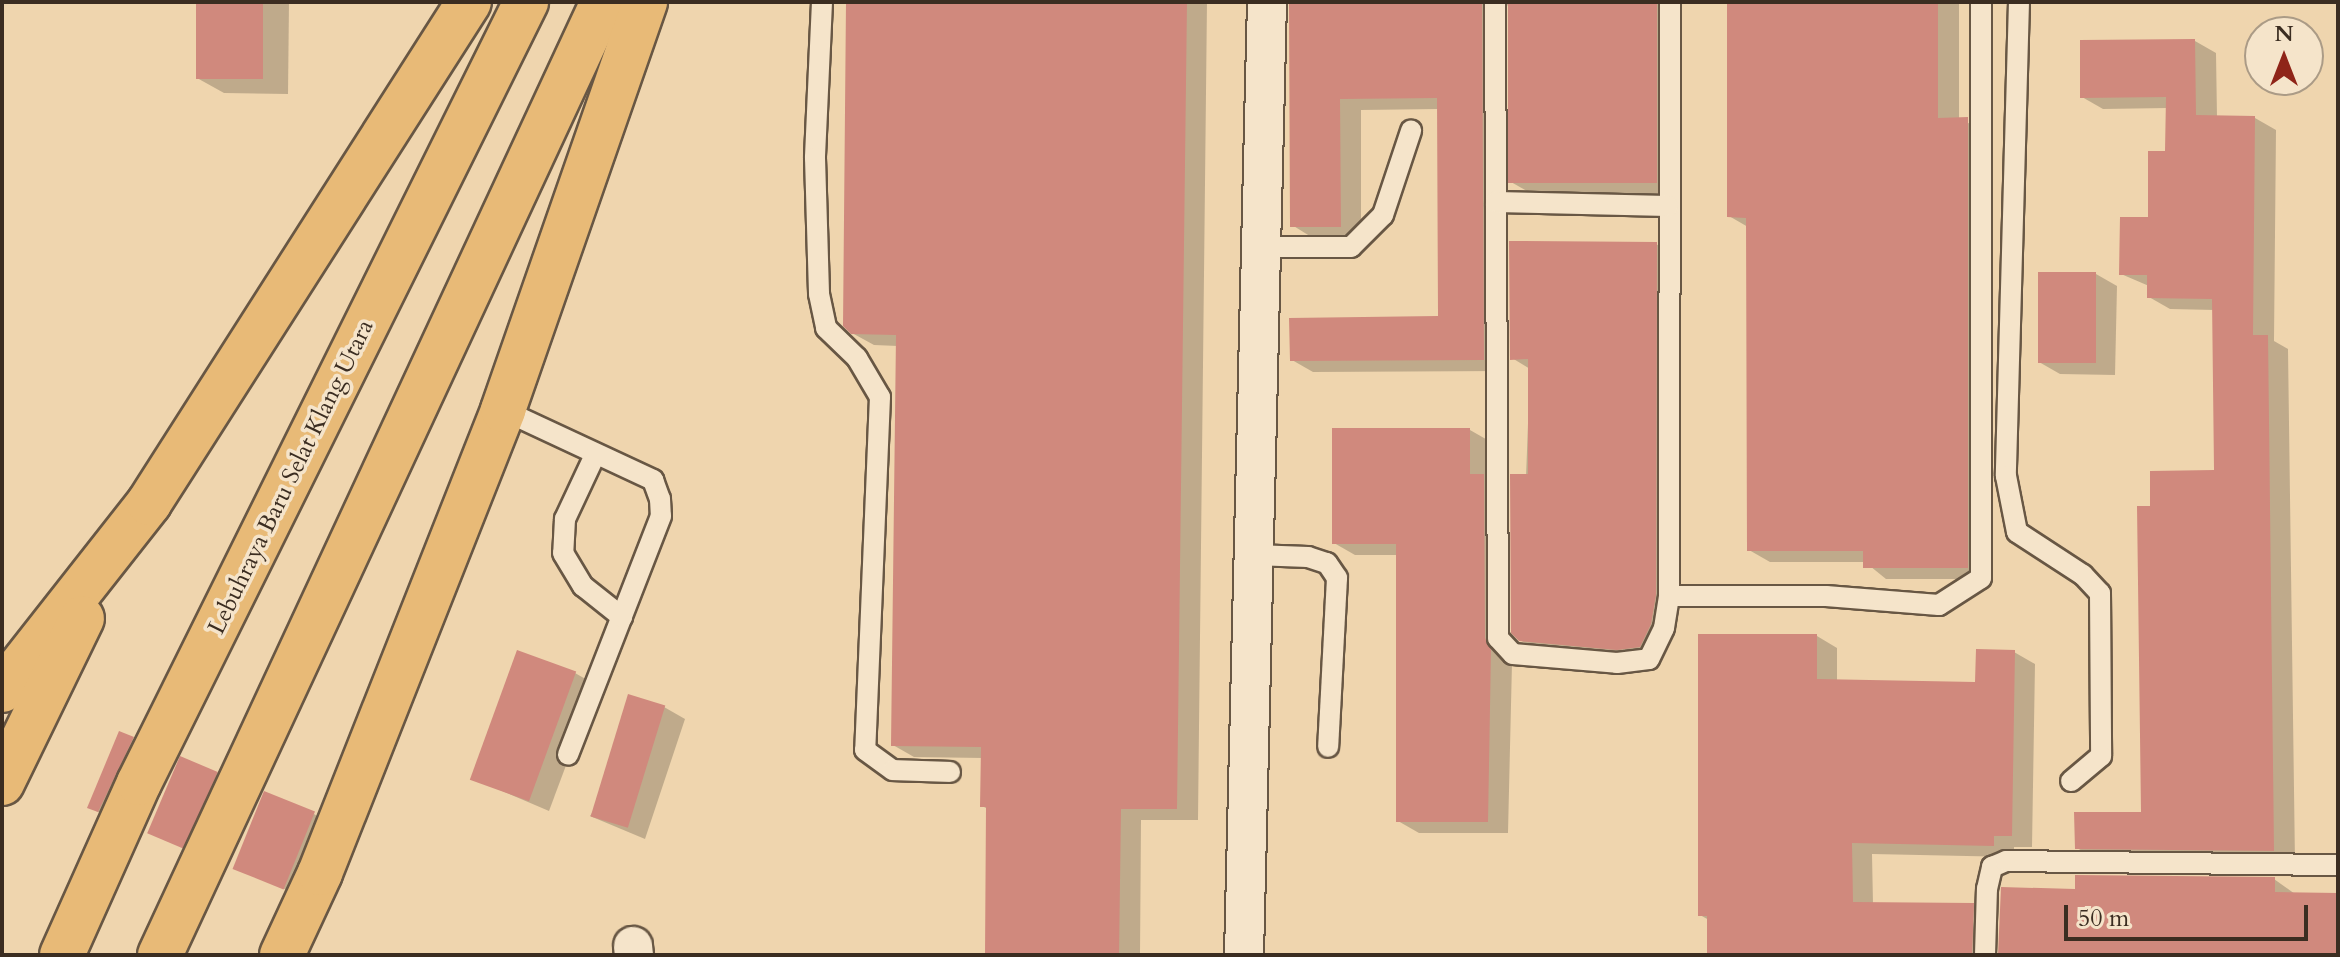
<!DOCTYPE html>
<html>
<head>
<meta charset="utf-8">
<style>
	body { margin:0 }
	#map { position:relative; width:2340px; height:957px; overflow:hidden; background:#efd5ae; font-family:Cardo,serif }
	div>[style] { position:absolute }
	.shadow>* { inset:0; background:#0003 }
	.building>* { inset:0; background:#d0897d; transform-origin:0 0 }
	.roads { filter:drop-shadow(2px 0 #685744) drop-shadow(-2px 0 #685744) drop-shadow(0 2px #685744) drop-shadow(0 -2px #685744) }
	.service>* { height:20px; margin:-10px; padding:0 10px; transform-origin:10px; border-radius:10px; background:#f5e4ca }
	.minor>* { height:38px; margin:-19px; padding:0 19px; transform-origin:19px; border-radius:19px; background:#f5e4ca }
	.motorway>* { height:44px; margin:-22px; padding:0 22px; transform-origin:22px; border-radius:22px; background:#e8ba77 }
	span { translate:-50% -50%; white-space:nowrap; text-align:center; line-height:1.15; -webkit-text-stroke:7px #f5e4ca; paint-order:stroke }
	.street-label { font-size:24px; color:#3b2d21 }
	.frame { position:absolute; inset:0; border:4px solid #3b2d21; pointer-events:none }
	.north { position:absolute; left:2244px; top:16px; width:80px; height:80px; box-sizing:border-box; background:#f5e4ca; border:2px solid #ab9b86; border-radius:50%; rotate:0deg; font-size:22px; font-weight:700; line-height:32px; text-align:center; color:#3b2d21 }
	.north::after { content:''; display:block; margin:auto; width:28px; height:36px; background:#8f2418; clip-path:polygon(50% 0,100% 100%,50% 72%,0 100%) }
	.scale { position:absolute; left:2064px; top:905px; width:244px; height:36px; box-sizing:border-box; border:4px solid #3b2d21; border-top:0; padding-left:10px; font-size:24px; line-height:28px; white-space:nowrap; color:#3b2d21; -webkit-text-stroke:6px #f5e4ca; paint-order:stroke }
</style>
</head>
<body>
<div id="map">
	<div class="shadow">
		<i style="clip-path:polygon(198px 2px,289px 2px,288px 94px,224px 93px,197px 78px)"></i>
		<i style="clip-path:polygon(848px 2px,1207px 2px,1198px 820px,1141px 820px,1140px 955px,987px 955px,988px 809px,982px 806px,983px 758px,914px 757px,893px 745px,898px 346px,874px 345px,852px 333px)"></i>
		<i style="clip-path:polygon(1290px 2px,1509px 2px,1503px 15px,1504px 371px,1313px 372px,1292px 360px,1440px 318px,1439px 109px,1361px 110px,1361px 238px,1313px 238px,1292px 225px)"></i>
		<i style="clip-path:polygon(1510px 2px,1679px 2px,1677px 195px,1532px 194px,1511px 182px)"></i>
		<i style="clip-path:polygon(1730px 2px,1959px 2px,1959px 119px,1989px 132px,1989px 579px,1886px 579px,1865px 562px,1770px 562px,1749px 550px,1748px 227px,1729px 216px)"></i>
		<i style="clip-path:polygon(2195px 41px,2216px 53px,2217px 117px,2255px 118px,2276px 130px,2274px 341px,2288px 349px,2295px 862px,2098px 860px,2077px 848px,2143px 814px,2152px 508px,2217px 472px,2215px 310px,2170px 309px,2149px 297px,2149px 286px,2121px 274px,2150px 219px,2167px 153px,2168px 108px,2103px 109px,2082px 97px)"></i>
		<i style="clip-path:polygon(1656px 244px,1677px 256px,1677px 608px,1672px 636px,1662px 658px,1639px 661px,1542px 653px,1520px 640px,1530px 369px,1512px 358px)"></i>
		<i style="clip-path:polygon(2096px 274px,2117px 286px,2115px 375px,2060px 374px,2039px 362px)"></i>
		<i style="clip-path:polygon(1470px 430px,1491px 442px,1506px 652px,1512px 663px,1508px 833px,1419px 833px,1398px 821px,1398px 555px,1355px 555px,1334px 543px)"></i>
		<i style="clip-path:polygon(1817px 636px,1837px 648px,1837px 682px,1977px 684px,2014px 652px,2035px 664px,2032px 847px,2014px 847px,2014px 857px,1872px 854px,1873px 904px,1973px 905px,1994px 917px,1992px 955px,1709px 955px,1709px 920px,1700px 915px)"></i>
		<i style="clip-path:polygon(575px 673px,596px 685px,549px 811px,472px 778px)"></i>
		<i style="clip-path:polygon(664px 707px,685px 719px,645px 839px,590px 816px)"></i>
		<i style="clip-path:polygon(133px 739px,139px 742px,105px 815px,96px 811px)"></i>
		<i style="clip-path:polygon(217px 774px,223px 777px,189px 849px,154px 834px)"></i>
		<i style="clip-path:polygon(314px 814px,320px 818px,289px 891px,238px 869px)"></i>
		<i style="clip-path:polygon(2274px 879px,2295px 894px,2338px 895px,2338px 955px,2000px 955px,2077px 891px)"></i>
	</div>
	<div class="building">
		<i style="left:196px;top:2px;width:67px;height:77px"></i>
		<i style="clip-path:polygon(846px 2px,1187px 2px,1177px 809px,1121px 809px,1119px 955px,985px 955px,986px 807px,980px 807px,981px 747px,891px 746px,896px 335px,851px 334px,843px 326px)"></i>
		<i style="clip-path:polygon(1289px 2px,1482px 2px,1484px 360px,1290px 361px,1289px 318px,1438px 316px,1437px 98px,1340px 99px,1341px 227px,1290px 227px)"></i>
		<i style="left:1508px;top:2px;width:149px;height:181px"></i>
		<i style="clip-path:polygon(1727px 2px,1938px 2px,1938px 118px,1968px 117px,1968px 568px,1863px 568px,1863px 551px,1747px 551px,1746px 218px,1727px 217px)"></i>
		<i style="clip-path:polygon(2195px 39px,2196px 115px,2255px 116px,2253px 335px,2268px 335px,2274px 851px,2075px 849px,2074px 812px,2141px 812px,2137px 506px,2150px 506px,2150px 471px,2214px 470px,2212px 299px,2147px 298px,2147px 275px,2119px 275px,2120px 217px,2148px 217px,2148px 151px,2165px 151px,2166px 97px,2080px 98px,2080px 40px)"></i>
		<i style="clip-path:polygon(1509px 241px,1657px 242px,1656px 595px,1651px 624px,1640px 647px,1617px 650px,1519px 641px,1511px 633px,1510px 474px,1528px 474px,1528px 359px,1510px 360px)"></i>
		<i style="left:2038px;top:272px;width:58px;height:91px"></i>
		<i style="clip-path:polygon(1332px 428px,1470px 428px,1470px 474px,1484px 474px,1485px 638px,1491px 650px,1488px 822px,1396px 822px,1396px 544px,1332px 544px)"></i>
		<i style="clip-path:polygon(1698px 634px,1817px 634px,1817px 679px,1975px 682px,1976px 649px,2015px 650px,2012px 836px,1994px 836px,1994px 846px,1852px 843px,1853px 902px,1974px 903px,1972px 955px,1707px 955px,1707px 916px,1698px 916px)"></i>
		<i style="left:517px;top:650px;width:63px;height:138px;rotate:20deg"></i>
		<i style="left:628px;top:694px;width:39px;height:128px;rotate:17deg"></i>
		<i style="clip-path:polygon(119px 731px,134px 737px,98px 812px,87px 808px)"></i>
		<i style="left:180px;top:756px;width:41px;height:84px;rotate:23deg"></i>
		<i style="left:264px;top:791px;width:55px;height:84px;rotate:22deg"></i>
		<i style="clip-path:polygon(2075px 875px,2275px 877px,2275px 892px,2338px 893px,2338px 955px,1998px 955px,2001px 887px,2075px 889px)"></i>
	</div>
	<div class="roads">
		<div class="service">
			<i style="left:822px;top:2px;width:156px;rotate:92.6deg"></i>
			<i style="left:815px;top:158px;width:136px;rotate:88.3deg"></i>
			<i style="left:819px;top:294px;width:35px;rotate:78deg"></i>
			<i style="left:826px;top:328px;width:43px;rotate:44.1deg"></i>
			<i style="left:857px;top:358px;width:45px;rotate:59.5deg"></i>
			<i style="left:880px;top:397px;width:353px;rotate:92.4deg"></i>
			<i style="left:865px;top:750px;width:34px;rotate:36deg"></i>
			<i style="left:893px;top:770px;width:57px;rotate:2deg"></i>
			<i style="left:1495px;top:2px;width:636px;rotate:89.73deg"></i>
			<i style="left:1498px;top:638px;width:22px;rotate:47deg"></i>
			<i style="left:1513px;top:654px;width:104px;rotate:4.9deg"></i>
			<i style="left:1617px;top:663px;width:32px;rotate:-7deg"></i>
			<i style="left:1649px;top:659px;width:34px;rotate:-64deg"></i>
			<i style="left:1664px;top:628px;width:32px;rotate:-81deg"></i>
			<i style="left:1669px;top:596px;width:594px;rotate:-89.9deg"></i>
			<i style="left:2019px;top:2px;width:474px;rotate:91.6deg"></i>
			<i style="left:2006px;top:476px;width:57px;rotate:78.9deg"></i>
			<i style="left:2017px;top:532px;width:79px;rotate:33.1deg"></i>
			<i style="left:2083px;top:575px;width:25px;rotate:47deg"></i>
			<i style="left:2100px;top:593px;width:163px;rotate:89.6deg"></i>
			<i style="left:2101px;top:756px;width:39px;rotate:140deg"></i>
			<i style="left:1496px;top:202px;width:172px;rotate:1.3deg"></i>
			<i style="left:1263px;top:247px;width:88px"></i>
			<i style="left:1351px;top:247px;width:45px;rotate:-45deg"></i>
			<i style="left:1383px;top:215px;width:89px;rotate:-71.6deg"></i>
			<i style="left:503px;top:410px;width:166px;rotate:25deg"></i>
			<i style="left:653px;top:480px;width:20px;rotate:70deg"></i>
			<i style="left:660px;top:499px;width:17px;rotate:87deg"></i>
			<i style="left:661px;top:516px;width:256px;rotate:111.3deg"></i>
			<i style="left:595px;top:455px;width:71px;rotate:115.1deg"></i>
			<i style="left:565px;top:519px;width:34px;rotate:93deg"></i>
			<i style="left:563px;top:553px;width:39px;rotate:59deg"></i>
			<i style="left:583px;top:586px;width:50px;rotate:38.5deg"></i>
			<i style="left:1254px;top:555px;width:54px;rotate:2.1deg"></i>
			<i style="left:1308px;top:557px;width:20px;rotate:18deg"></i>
			<i style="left:1327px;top:563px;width:18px;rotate:56deg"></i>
			<i style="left:1337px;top:578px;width:169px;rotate:93deg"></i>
			<i style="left:1669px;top:596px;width:157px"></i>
			<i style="left:1826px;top:596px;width:113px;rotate:4.6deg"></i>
			<i style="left:1939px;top:605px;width:50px;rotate:-32.7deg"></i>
			<i style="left:1981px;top:578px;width:576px;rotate:-90deg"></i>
			<i style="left:1985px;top:955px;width:66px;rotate:-88.3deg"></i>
			<i style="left:1987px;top:889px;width:23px;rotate:-77deg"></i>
			<i style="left:1992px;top:867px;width:15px;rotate:-23deg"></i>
			<i style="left:2006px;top:861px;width:332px;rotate:0.7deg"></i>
		</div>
		<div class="minor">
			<i style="left:633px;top:946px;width:9px;rotate:84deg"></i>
			<i style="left:1244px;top:955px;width:953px;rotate:-88.62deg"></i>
		</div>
		<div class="motorway">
			<i style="left:2px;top:690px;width:238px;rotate:-51.8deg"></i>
			<i style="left:149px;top:503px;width:594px;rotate:-57.43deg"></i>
			<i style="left:2px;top:783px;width:183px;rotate:-64.1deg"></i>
			<i style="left:62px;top:955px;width:188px;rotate:-65.9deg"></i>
			<i style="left:139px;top:783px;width:872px;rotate:-63.64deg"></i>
			<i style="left:160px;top:955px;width:1051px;rotate:-65.07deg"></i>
			<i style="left:282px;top:955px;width:90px;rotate:-65.1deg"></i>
			<i style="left:320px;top:873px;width:498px;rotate:-68.4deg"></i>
			<i style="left:503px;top:410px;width:432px;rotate:-70.8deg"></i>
		</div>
	</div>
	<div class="street-label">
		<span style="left:291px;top:477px;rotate:-64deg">Lebuhraya Baru Selat Klang Utara</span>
	</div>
	<div class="frame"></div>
	<div class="north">N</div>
	<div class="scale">50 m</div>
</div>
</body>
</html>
